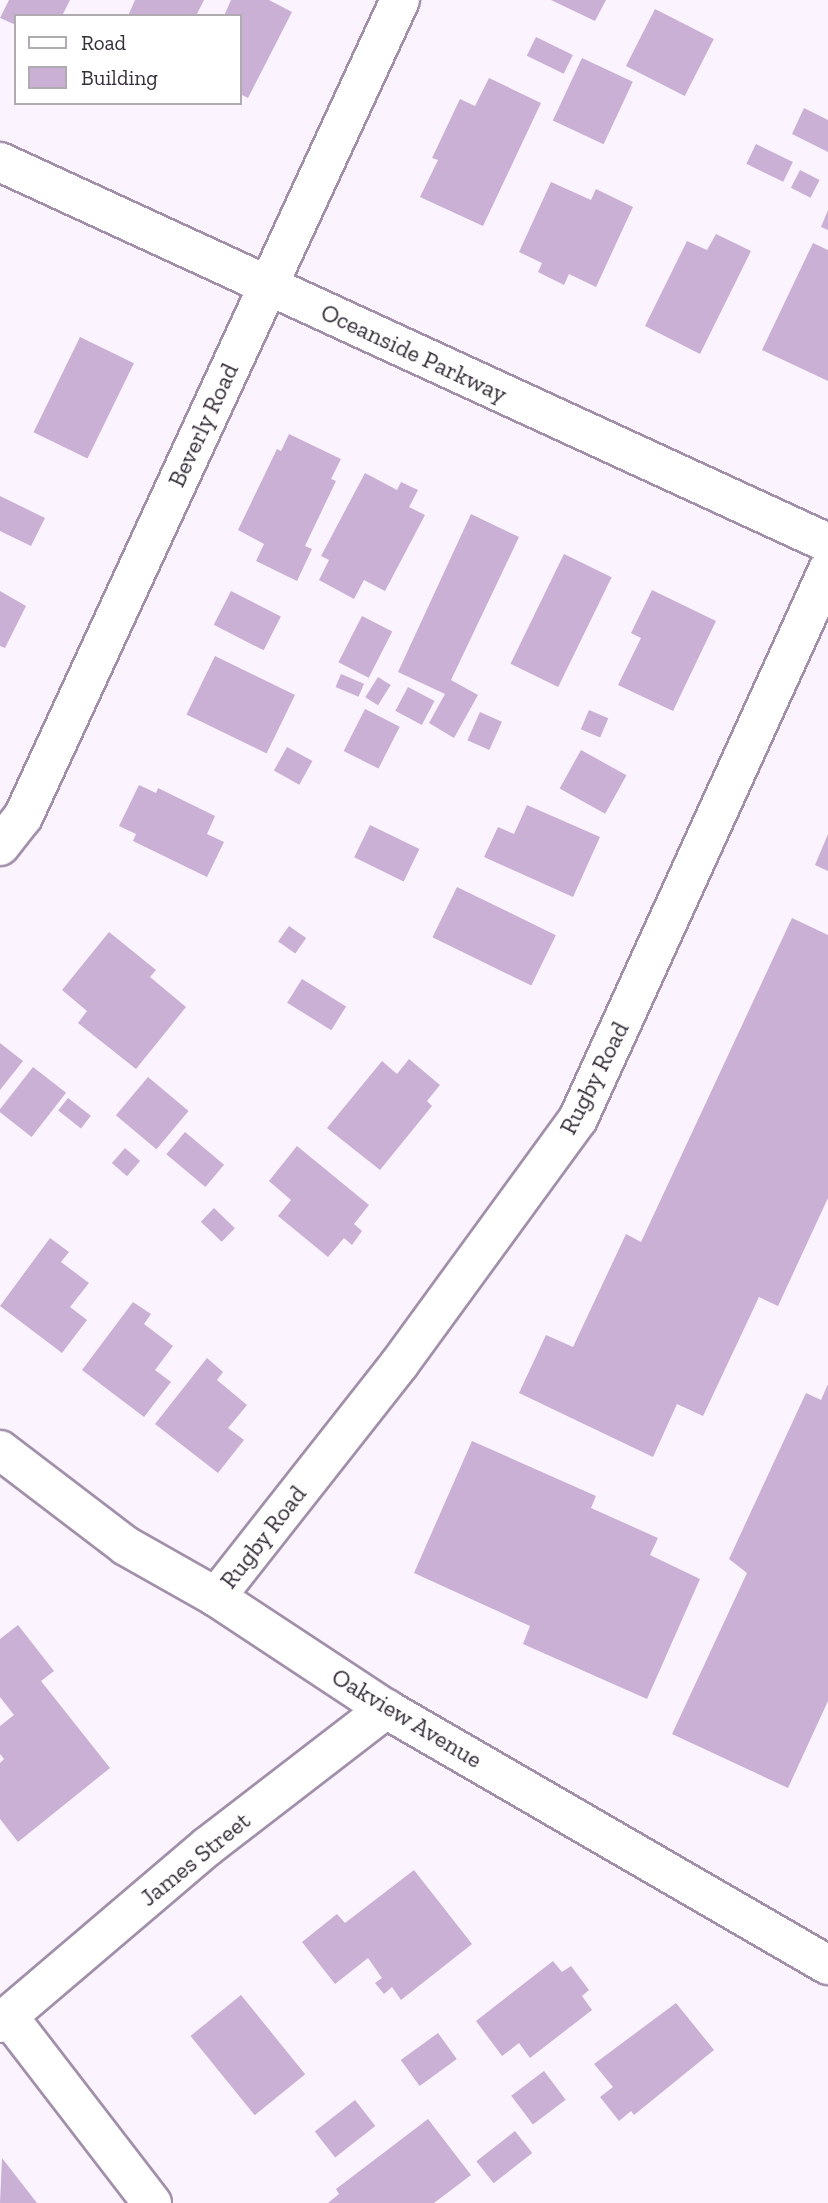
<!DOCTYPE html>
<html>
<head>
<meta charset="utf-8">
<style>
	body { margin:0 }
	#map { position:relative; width:828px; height:2203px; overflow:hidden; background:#fbf3fe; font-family:"Zilla Slab",serif }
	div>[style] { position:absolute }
	.building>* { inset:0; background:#cab0d4; transform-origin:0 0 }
	.roads { filter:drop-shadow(2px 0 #a290aa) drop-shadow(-2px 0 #a290aa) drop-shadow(0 2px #a290aa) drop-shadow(0 -2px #a290aa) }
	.minor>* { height:38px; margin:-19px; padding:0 19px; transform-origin:19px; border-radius:19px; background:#fff }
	span { translate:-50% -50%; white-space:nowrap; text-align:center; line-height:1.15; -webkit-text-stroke:7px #fff; paint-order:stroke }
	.street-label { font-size:24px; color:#362e39 }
	.legend { position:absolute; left:14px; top:14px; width:228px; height:91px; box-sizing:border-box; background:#fff; border:2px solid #afabb0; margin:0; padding:9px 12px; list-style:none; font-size:21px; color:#362e39 }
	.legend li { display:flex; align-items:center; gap:14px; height:35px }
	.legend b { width:35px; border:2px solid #afabb0 }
</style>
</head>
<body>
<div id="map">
	<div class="building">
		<i style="clip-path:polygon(9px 0,70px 0,62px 16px,16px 16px,16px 25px,0 18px)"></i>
		<i style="clip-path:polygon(135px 0,204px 0,196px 16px,128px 16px)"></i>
		<i style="clip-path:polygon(231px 0,269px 0,292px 12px,248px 98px,240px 94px,240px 16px,224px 16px)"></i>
		<i style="clip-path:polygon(551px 0,606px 0,595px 21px)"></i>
		<i style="left:655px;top:9px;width:66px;height:64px;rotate:27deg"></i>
		<i style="left:536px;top:37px;width:41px;height:21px;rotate:26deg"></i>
		<i style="left:582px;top:58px;width:56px;height:69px;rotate:25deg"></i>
		<i style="clip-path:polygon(489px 78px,541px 103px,483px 226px,420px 197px,438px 160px,432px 158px,460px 99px,475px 106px)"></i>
		<i style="clip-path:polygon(804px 108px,828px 120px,828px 152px,792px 134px)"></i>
		<i style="left:756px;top:144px;width:41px;height:22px;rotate:26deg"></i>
		<i style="left:800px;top:170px;width:22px;height:20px;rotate:27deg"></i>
		<i style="clip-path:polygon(551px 182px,591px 200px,596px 189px,633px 207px,596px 287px,569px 274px,564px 285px,538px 272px,542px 263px,519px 252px)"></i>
		<i style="clip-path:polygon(828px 210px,828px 230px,821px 227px)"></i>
		<i style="clip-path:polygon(716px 234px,751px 251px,700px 354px,645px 326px,687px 241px,707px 250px)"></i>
		<i style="clip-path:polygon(813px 243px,828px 250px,828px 381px,762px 350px)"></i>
		<i style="left:80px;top:337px;width:60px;height:106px;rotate:26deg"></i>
		<i style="clip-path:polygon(289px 434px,341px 459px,331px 479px,336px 481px,305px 546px,312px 549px,297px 581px,256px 561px,264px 544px,238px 530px,277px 449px,281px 451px)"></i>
		<i style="clip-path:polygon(365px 473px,397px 490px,401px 482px,418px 490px,409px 507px,425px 515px,385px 591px,364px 580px,354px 599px,319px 580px,329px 560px,321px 556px)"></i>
		<i style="clip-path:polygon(0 496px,45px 518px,31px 546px,0 531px)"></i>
		<i style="clip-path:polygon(471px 514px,519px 537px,451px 680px,478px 695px,454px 738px,429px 723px,445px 694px,398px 672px)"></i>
		<i style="left:564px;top:554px;width:53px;height:122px;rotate:26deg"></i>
		<i style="clip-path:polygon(652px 590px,716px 621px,673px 711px,618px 685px,641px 638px,631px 633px)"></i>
		<i style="clip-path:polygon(0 591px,26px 606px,5px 648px,0 646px)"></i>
		<i style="left:231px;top:591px;width:56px;height:38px;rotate:27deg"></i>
		<i style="left:362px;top:616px;width:34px;height:52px;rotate:27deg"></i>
		<i style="left:215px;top:656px;width:89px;height:65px;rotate:26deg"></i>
		<i style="left:341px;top:674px;width:25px;height:14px;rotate:23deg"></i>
		<i style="left:378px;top:677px;width:15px;height:24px;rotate:32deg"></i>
		<i style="left:408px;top:687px;width:30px;height:27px;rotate:28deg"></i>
		<i style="left:365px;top:709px;width:39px;height:47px;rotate:27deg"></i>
		<i style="left:589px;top:710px;width:21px;height:21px;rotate:23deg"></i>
		<i style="left:480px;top:712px;width:24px;height:31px;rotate:24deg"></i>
		<i style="left:287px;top:747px;width:29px;height:27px;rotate:29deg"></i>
		<i style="left:581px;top:750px;width:52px;height:44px;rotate:29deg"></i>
		<i style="clip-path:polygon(139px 785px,156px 793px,158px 788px,215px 816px,207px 834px,224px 842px,207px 877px,133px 841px,136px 834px,119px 826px)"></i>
		<i style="clip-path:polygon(527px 805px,600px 837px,573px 897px,484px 857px,498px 827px,514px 834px)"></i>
		<i style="left:370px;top:825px;width:55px;height:36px;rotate:26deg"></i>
		<i style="clip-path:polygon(828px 834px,828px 871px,815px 865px)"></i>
		<i style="left:457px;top:887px;width:110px;height:56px;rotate:26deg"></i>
		<i style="clip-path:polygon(792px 918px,828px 935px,828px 1198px,778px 1306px,759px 1297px,703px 1416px,677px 1404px,653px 1457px,519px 1393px,546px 1335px,573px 1347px,626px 1234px,641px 1242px)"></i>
		<i style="left:289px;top:926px;width:21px;height:19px;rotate:35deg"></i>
		<i style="clip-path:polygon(109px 932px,156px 970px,150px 977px,186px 1007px,136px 1069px,78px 1023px,87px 1011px,62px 990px)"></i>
		<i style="left:302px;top:979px;width:52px;height:28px;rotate:32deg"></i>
		<i style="clip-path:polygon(0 1043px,23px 1061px,0 1090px)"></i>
		<i style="clip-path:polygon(409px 1059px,440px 1085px,427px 1101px,432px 1106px,380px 1170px,327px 1128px,382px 1061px,397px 1074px)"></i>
		<i style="left:33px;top:1067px;width:42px;height:56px;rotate:38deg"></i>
		<i style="left:148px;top:1077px;width:53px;height:50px;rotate:40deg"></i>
		<i style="left:68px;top:1098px;width:29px;height:16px;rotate:38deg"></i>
		<i style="left:185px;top:1132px;width:51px;height:29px;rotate:40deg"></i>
		<i style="clip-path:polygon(297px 1146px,369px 1205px,354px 1224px,362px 1231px,352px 1245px,344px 1238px,328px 1257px,278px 1216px,291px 1200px,269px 1181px)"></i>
		<i style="left:125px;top:1148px;width:20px;height:20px;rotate:41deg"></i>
		<i style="left:214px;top:1208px;width:29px;height:19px;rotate:44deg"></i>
		<i style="clip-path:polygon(50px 1238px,69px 1252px,61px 1262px,89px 1283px,70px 1307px,87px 1320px,62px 1353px,0 1306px)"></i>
		<i style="clip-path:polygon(133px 1302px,151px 1314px,144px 1324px,173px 1346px,155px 1370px,171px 1382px,144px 1417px,82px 1370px)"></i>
		<i style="clip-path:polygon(207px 1358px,223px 1372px,217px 1380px,247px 1405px,228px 1428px,244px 1440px,218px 1473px,155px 1424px)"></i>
		<i style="clip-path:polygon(828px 1384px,828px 1701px,788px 1788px,672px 1734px,747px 1573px,729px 1559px,806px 1393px,821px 1400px)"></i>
		<i style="clip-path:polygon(472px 1441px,596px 1496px,591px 1508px,658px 1538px,650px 1555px,700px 1579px,647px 1699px,523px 1644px,530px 1626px,414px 1573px)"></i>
		<i style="clip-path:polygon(18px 1625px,54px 1671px,41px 1681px,110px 1768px,18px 1842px,0 1819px,0 1763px,4px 1759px,0 1754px,0 1726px,14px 1715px,0 1697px,0 1639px)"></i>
		<i style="clip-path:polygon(414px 1870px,472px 1944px,401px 2000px,392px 1987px,384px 1994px,375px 1983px,382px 1978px,368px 1958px,335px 1984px,302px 1942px,337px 1914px,345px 1923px)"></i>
		<i style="clip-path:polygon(553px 1961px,562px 1972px,571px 1966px,589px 1990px,582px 1996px,592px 2010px,530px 2058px,519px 2043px,502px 2056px,476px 2021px)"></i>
		<i style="left:241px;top:1995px;width:102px;height:65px;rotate:51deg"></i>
		<i style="clip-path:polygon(676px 2003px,714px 2050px,634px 2115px,631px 2111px,619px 2121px,600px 2097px,613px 2087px,594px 2064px)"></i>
		<i style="left:438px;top:2033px;width:32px;height:46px;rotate:54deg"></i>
		<i style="left:544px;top:2071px;width:36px;height:41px;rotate:53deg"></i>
		<i style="left:355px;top:2100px;width:33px;height:51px;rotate:52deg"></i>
		<i style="clip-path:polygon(428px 2119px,471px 2175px,434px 2203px,328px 2203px,339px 2194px,336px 2189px)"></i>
		<i style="left:515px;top:2131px;width:28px;height:49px;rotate:52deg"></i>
		<i style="clip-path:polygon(2px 2158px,37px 2203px,0 2203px)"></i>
	</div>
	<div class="roads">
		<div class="minor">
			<i style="left:0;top:162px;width:911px;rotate:24.71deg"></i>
			<i style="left:0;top:846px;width:37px;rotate:-52deg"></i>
			<i style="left:23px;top:817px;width:900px;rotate:-65.23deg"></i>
			<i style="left:0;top:1450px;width:158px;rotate:37.3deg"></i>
			<i style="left:126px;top:1546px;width:103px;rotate:29.5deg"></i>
			<i style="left:216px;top:1597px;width:204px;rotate:33.4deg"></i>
			<i style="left:386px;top:1709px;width:511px;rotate:30.08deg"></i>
			<i style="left:216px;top:1597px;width:298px;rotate:-51.8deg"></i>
			<i style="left:400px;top:1363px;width:302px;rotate:-53.9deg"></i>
			<i style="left:578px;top:1119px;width:603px;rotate:-65.52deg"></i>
			<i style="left:8px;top:2016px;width:236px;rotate:52.4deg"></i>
			<i style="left:0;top:2023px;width:273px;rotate:-40.4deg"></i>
			<i style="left:208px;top:1846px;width:225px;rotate:-37.6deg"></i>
		</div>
	</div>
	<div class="street-label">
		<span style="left:414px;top:353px;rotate:25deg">Oceanside Parkway</span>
		<span style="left:203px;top:425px;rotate:-65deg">Beverly Road</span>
		<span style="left:594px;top:1078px;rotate:-63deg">Rugby Road</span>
		<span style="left:263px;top:1537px;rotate:-52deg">Rugby Road</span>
		<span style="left:407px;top:1718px;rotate:31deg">Oakview Avenue</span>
		<span style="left:195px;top:1859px;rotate:-39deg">James Street</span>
	</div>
	<ul class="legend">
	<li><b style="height:9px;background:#fff"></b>Road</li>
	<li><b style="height:19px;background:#cab0d4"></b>Building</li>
	</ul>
</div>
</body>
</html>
